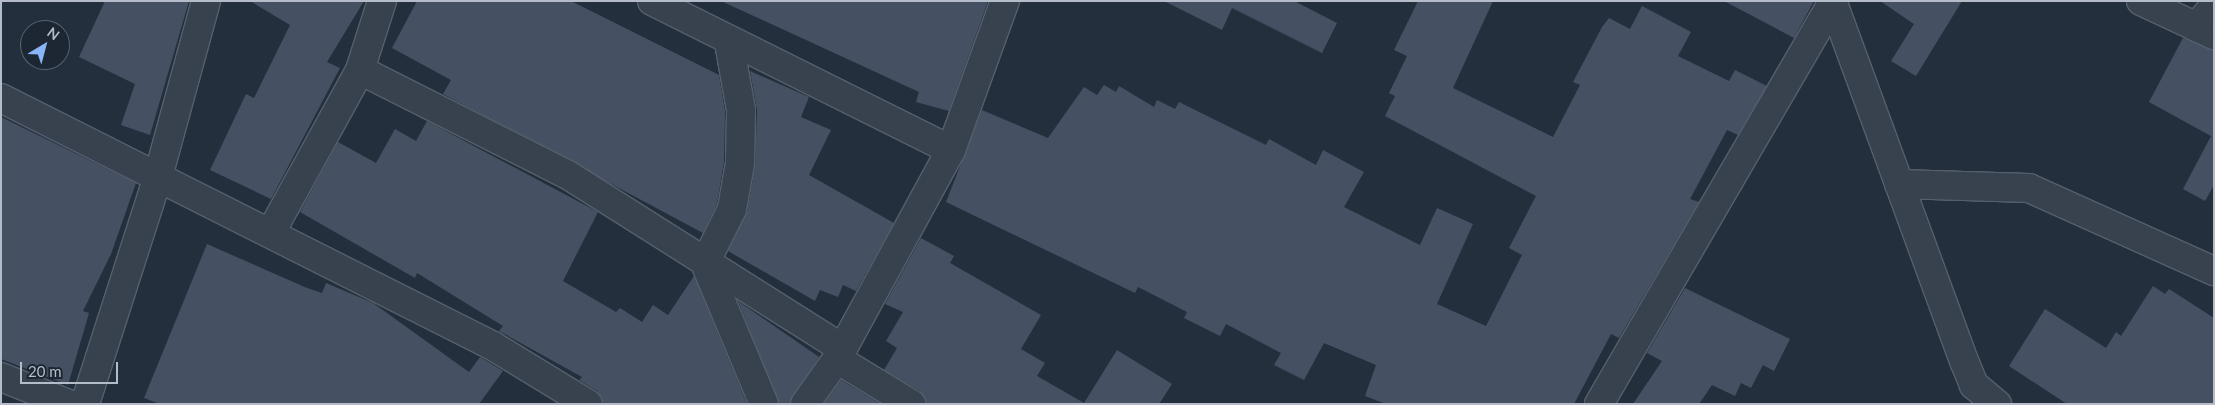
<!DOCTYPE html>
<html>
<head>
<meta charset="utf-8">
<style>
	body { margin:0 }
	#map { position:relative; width:2215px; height:405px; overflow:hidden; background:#242f3e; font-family:Lato,sans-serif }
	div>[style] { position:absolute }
	.building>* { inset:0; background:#455162 }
	.roads { filter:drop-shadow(1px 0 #565f6c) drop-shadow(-1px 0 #565f6c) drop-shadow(0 1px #565f6c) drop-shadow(0 -1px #565f6c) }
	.street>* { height:28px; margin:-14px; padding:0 14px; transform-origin:14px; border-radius:14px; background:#38414e }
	span { translate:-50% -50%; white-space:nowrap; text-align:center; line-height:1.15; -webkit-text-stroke:5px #1d2633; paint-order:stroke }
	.frame { position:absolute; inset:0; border:2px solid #b4bcc9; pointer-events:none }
	.north { position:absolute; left:20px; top:20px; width:50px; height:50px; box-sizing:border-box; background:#1d2633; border:1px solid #59626f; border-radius:50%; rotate:37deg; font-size:14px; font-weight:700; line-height:20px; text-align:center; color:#b4bcc9 }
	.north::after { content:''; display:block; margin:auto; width:18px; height:22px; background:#8ab4f8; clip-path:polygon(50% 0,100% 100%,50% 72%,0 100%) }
	.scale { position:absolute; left:20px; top:362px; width:98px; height:22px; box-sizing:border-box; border:2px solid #b4bcc9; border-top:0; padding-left:6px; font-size:15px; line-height:18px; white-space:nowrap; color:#b4bcc9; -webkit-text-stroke:4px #1d2633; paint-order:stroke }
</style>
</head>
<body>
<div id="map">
	<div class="building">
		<i style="clip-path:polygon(105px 1px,189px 1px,150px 135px,121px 125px,135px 84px,79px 57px)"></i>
		<i style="clip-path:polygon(250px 1px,364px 1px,327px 62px,340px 68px,271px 199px,210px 170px,246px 94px,254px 98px,290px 25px)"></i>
		<i style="clip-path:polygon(417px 1px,571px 1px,719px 75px,725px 111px,724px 162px,717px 204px,703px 233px,443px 94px,451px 80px,392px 48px)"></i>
		<i style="clip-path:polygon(721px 1px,988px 1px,949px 111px,916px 102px,919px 92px)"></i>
		<i style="clip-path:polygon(1164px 1px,1294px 1px,1337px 23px,1322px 53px,1232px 8px,1222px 30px)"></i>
		<i style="clip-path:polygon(1418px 1px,1493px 1px,1453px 88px,1553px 137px,1580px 85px,1573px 82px,1602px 27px,1609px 18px,1630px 29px,1642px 6px,1691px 32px,1678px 56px,1729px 81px,1735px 70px,1767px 86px,1738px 135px,1727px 130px,1690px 199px,1699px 202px,1619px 338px,1611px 334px,1574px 404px,1386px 404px,1365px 396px,1376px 365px,1324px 343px,1304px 380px,1274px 365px,1281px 353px,1226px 324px,1220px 336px,1184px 318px,1187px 312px,1138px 287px,1135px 293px,946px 202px,982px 110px,1048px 138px,1084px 87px,1097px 95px,1104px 85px,1116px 92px,1119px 86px,1154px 107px,1157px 100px,1175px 109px,1179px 102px,1266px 145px,1269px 139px,1316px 165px,1323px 150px,1364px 172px,1344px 207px,1420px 245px,1437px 208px,1473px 224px,1437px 304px,1486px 326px,1522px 255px,1509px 248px,1536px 196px,1385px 116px,1395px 96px,1389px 93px,1407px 56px,1394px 50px)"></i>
		<i style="clip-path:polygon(1724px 1px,1814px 1px,1794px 38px)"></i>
		<i style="clip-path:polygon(1880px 1px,1962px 1px,1916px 76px,1891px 61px,1914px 24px)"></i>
		<i style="clip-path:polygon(2183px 38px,2214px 50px,2214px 185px,2205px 201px,2183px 189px,2211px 136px,2149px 102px)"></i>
		<i style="clip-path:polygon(750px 71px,809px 97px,801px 117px,831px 130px,809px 175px,894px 223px,856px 291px,843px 285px,838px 297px,820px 290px,815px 301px,728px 251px,747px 212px,755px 166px,757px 110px)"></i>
		<i style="clip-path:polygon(1px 117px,136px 183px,111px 254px,83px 311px,89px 313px,68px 385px,1px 359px)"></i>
		<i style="clip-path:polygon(427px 121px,598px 212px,563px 281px,616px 312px,620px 308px,642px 322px,653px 305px,668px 315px,694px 276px,747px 404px,604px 404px,597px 391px,579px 380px,582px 377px,499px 331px,503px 326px,417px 273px,415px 278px,300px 212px,338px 142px,376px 163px,395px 129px,416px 141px)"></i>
		<i style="clip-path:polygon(921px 238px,954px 256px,950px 263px,1041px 315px,1021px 349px,1045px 363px,1037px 376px,1084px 403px,1117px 350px,1172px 384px,1159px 404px,927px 404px,920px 391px,884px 370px,897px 348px,886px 341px,903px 312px,885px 304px)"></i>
		<i style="clip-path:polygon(207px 244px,307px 288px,322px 293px,326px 283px,373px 303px,469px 372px,480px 357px,503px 371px,479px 404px,160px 404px,144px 398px)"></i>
		<i style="clip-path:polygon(2153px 286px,2165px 294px,2169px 289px,2214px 318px,2214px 404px,2067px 404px,2009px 366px,2045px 309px,2106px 348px,2116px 332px,2121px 336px)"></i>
		<i style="clip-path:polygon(1685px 288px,1790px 339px,1774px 371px,1763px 365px,1751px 388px,1741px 383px,1735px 396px,1712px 385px,1699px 404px,1633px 404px,1662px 361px,1647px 353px)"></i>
		<i style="clip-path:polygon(738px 301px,819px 357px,790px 404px,779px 404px)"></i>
		<i style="clip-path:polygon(841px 380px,881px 404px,824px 404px)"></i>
	</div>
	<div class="roads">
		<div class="street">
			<i style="left:652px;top:1px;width:334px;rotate:26.5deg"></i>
			<i style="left:2141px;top:1px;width:81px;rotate:25deg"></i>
			<i style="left:1833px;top:3px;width:383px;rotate:69.9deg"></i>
			<i style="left:1965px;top:363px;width:24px;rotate:68deg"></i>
			<i style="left:1974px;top:385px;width:30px;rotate:40deg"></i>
			<i style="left:2196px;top:27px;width:28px;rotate:-49deg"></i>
			<i style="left:729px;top:43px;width:68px;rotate:79.8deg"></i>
			<i style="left:741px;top:110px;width:53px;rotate:91.1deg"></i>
			<i style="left:740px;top:163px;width:47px;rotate:99.9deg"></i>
			<i style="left:732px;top:209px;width:60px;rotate:116.6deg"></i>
			<i style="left:705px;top:263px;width:153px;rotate:67.3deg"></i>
			<i style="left:360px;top:70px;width:233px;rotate:26.8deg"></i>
			<i style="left:568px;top:175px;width:325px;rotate:32.3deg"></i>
			<i style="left:1px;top:98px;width:551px;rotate:26.75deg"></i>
			<i style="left:493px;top:346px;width:111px;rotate:31.4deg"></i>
			<i style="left:1899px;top:184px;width:130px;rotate:1.8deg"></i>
			<i style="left:2029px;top:188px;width:203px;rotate:24.2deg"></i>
			<i style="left:271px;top:232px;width:185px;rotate:-61.2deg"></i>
			<i style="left:360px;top:70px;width:72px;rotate:-72.3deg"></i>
			<i style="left:837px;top:359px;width:87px;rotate:31.3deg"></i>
			<i style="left:1px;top:377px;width:73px;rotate:21.7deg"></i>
			<i style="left:85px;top:404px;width:243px;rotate:-72.2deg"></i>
			<i style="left:159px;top:173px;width:178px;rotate:-74.7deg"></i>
			<i style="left:805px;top:404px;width:55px;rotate:-54.6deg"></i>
			<i style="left:837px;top:359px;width:238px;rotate:-61.4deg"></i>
			<i style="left:951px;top:150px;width:158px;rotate:-70.1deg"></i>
			<i style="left:1599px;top:404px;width:467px;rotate:-59.8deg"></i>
		</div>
	</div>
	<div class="frame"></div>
	<div class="north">N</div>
	<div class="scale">20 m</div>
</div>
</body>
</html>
